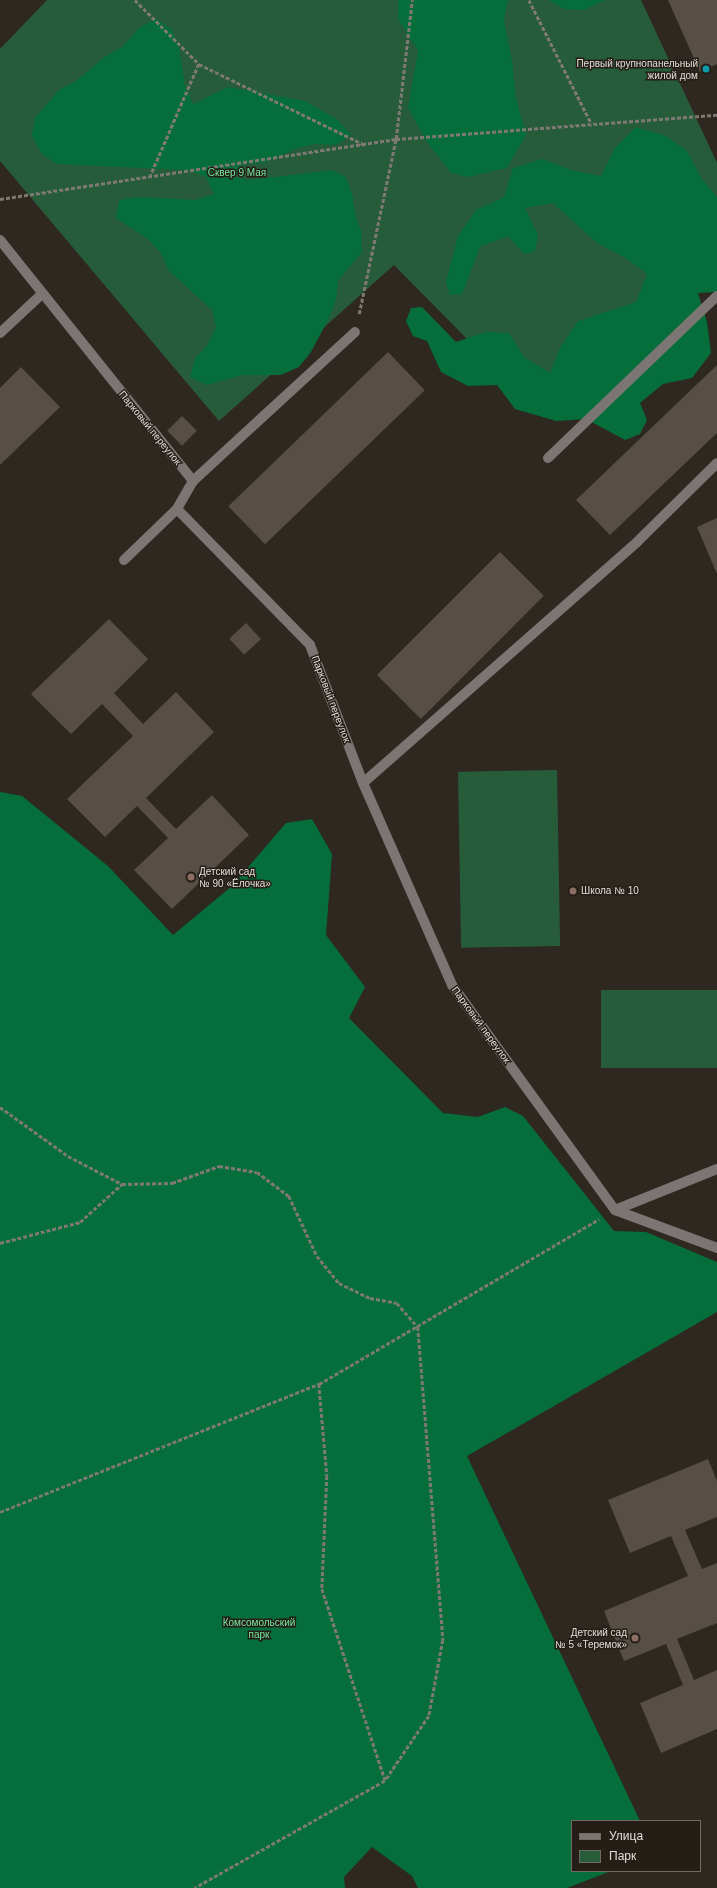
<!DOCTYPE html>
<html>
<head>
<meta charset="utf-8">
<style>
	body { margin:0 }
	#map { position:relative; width:717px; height:1888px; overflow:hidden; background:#2e2821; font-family:Helvetica,sans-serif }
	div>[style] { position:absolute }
	.green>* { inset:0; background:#275c3a; transform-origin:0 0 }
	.forest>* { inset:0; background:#056e3a }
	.building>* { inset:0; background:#564e47; transform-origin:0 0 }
	.path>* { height:2.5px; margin-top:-1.25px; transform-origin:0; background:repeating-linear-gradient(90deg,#7e7973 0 4px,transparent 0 6px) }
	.minor>* { height:10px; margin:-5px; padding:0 5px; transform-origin:5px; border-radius:5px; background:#7b7573 }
	.dots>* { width:11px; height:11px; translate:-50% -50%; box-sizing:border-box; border:2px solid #241e17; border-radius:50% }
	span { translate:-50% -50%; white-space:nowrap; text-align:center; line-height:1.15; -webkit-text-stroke:3px #241e17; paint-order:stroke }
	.poi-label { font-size:10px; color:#e1ddd8 }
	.right { translate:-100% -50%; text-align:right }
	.left { translate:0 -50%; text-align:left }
	.park-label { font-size:10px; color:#77e99f }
	.street-label { font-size:10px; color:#e1ddd8 }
	.legend { position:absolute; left:571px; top:1820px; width:130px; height:52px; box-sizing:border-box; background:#241e17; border:1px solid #706a64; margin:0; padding:5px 7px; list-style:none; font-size:12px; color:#e1ddd8 }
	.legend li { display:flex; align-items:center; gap:8px; height:20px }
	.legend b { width:20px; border:1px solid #706a64 }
</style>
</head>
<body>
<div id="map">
	<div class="green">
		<i style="clip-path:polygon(47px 0,641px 0,717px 163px,717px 248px,543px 416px,394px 265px,219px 421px,0 161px,0 49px)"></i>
		<i style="left:557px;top:770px;width:176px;height:99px;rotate:89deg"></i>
		<i style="left:717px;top:990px;width:78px;height:116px;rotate:90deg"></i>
	</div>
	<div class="forest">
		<i style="clip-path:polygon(398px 0,508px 0,504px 20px,512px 61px,516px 98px,526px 135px,507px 168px,468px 177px,451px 173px,427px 142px,408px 108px,418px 51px,398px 19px)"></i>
		<i style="clip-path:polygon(549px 0,605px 0,584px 10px,564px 9px)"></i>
		<i style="clip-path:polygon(156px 19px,172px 30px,179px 47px,185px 86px,193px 104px,228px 87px,305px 101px,338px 120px,351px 135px,336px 145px,316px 144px,298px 148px,263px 163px,243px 164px,230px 176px,249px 180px,332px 170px,345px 176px,352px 193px,355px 213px,361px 231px,362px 252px,338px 281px,336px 300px,329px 318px,311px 352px,299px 367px,281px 375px,242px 375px,207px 385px,190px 377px,195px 359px,208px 344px,216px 327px,212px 310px,168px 270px,161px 253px,148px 239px,116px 218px,119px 200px,139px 197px,196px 200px,214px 194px,206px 177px,188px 170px,56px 164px,41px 153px,32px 136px,35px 118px,59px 90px,76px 81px,106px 56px,122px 47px,139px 28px)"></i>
		<i style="clip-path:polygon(636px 127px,666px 136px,687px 151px,702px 179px,717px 197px,717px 292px,698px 293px,707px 322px,711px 353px,692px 378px,663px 384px,640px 403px,647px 420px,640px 434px,625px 440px,586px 419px,556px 421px,515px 409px,497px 385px,468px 386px,441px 372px,427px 341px,413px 336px,406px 321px,411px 308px,422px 307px,456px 342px,485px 332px,509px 333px,524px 357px,550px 373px,561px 346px,578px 321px,636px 302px,647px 274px,624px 257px,597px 243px,553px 203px,525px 208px,538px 235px,535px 251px,524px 254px,508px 236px,480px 247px,462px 294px,450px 295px,446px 282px,458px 236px,476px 210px,504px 197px,513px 168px,542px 159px,571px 170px,601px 176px,615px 148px)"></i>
		<i style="clip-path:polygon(0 792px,22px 796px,108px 866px,173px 935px,232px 886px,286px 823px,312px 819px,332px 854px,326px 935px,365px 987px,349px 1018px,443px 1113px,478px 1117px,505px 1107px,523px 1116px,614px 1231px,646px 1232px,717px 1262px,717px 1312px,467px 1456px,640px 1821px,572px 1821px,572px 1871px,611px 1871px,567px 1888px,418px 1888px,412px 1876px,372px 1847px,344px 1877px,345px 1888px,0 1888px)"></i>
	</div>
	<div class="building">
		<i style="clip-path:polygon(668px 0,717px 0,717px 64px,700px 72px)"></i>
		<i style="left:388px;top:352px;width:53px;height:222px;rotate:46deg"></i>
		<i style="clip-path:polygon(717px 365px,717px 433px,610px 535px,576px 500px)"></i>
		<i style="clip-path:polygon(21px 367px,60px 407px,0 465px,0 388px)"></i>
		<i style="left:182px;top:416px;width:21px;height:21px;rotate:45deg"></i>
		<i style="clip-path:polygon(717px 518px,717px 574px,697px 527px)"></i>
		<i style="left:500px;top:552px;width:62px;height:174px;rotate:45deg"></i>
		<i style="clip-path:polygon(109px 619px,148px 659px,114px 693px,143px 724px,176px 692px,214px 732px,146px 798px,176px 829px,212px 795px,249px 835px,172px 909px,134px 870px,168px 838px,137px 806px,105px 837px,67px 799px,133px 736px,102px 704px,71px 734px,31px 694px)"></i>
		<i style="left:246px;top:623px;width:22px;height:23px;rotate:47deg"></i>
		<i style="clip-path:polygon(708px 1459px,717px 1481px,717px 1517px,685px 1530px,702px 1569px,717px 1563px,717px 1623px,677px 1639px,694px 1680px,717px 1670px,717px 1729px,661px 1753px,640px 1703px,683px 1685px,666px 1644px,624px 1661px,604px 1611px,688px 1576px,671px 1536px,630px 1553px,608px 1500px)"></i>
	</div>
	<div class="path">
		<i style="left:135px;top:0;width:91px;rotate:45deg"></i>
		<i style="left:199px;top:64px;width:121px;rotate:113.4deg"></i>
		<i style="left:529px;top:0;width:138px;rotate:63.2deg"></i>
		<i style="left:199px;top:64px;width:185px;rotate:26deg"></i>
		<i style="left:0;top:199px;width:401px;rotate:-8.6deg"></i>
		<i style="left:396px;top:139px;width:322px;rotate:-4.3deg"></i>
		<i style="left:359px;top:314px;width:179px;rotate:-78.1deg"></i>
		<i style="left:396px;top:139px;width:140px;rotate:-83.4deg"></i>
		<i style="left:0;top:1107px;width:84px;rotate:35.8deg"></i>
		<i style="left:68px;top:1156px;width:61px;rotate:27.4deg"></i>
		<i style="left:122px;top:1184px;width:50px;rotate:-1.1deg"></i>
		<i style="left:172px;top:1183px;width:50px;rotate:-19.9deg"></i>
		<i style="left:219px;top:1166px;width:38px;rotate:9deg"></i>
		<i style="left:257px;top:1172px;width:40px;rotate:37deg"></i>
		<i style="left:289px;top:1196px;width:66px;rotate:65deg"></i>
		<i style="left:317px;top:1256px;width:35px;rotate:51deg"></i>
		<i style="left:339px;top:1283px;width:34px;rotate:26deg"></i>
		<i style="left:370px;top:1298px;width:27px;rotate:10deg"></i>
		<i style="left:397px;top:1303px;width:32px;rotate:49deg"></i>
		<i style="left:418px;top:1327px;width:314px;rotate:85.4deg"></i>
		<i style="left:443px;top:1640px;width:77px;rotate:100.4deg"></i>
		<i style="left:429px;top:1716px;width:78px;rotate:124.1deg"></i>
		<i style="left:385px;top:1781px;width:218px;rotate:150.6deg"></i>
		<i style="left:0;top:1243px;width:83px;rotate:-14.7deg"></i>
		<i style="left:80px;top:1222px;width:57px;rotate:-42.1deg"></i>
		<i style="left:319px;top:1384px;width:92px;rotate:85deg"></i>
		<i style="left:327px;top:1476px;width:113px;rotate:92.5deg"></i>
		<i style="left:322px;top:1589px;width:201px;rotate:71.7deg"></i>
		<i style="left:0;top:1512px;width:344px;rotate:-21.9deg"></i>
		<i style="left:319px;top:1384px;width:325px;rotate:-30.5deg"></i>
	</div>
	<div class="minor">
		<i style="left:0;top:240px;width:309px;rotate:51.3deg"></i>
		<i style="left:193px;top:481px;width:32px;rotate:120deg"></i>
		<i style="left:177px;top:509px;width:190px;rotate:45.6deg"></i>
		<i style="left:310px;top:645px;width:148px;rotate:69deg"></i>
		<i style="left:363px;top:783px;width:221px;rotate:66.2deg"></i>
		<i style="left:452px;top:985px;width:278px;rotate:54.1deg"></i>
		<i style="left:0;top:333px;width:57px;rotate:-42.9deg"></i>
		<i style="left:548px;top:458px;width:234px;rotate:-43.8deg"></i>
		<i style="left:193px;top:481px;width:220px;rotate:-42.6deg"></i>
		<i style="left:124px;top:560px;width:74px;rotate:-43.9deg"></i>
		<i style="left:363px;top:783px;width:365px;rotate:-41.3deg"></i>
		<i style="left:637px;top:542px;width:112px;rotate:-44.6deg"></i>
		<i style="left:615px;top:1210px;width:110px;rotate:-21.9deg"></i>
		<i style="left:615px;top:1210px;width:109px;rotate:20.4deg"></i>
	</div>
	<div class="dots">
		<i style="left:706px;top:69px;background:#0f9aa8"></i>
		<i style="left:191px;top:877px;background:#8d6e63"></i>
		<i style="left:573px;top:891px;background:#8d6e63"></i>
		<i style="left:635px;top:1638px;background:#8d6e63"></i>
	</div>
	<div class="poi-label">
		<span class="right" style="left:698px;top:69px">Первый крупнопанельный<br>жилой дом</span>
		<span class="left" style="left:199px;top:877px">Детский сад<br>№ 90 «Ёлочка»</span>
		<span class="left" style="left:581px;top:891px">Школа № 10</span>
		<span class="right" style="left:627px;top:1638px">Детский сад<br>№ 5 «Теремок»</span>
	</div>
	<div class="park-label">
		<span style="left:237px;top:173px">Сквер 9 Мая</span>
		<span style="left:259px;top:1628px">Комсомольский<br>парк</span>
	</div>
	<div class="street-label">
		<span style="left:150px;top:428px;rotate:51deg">Парковый переулок</span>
		<span style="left:331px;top:699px;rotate:69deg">Парковый переулок</span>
		<span style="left:481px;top:1025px;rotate:54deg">Парковый переулок</span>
	</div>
	<ul class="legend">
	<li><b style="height:5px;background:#7b7573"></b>Улица</li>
	<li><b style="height:11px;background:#275c3a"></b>Парк</li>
	</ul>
</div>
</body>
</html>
